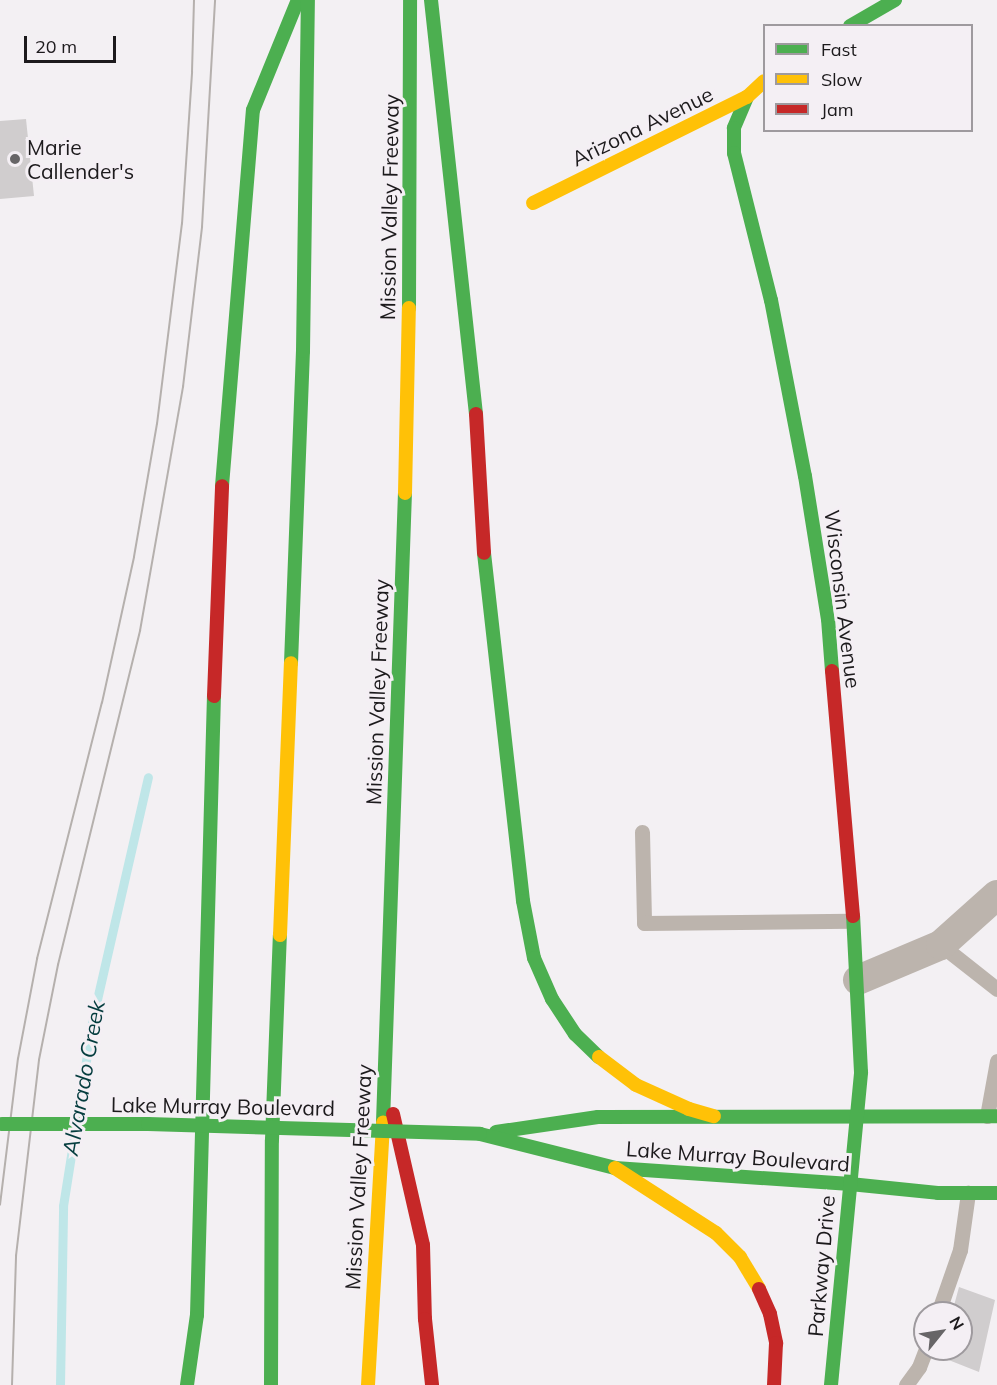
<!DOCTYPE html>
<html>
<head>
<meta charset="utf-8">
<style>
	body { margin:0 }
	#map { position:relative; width:997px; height:1385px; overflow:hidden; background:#f3f0f3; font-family:Mulish,sans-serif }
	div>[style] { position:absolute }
	.stream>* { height:9px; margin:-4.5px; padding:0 4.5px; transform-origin:4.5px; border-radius:4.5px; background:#bfe6e8 }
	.building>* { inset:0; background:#d0cdce }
	.lane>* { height:15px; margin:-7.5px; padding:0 7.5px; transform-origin:7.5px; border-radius:7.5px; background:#bcb4ad }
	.street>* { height:30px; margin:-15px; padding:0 15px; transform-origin:15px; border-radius:15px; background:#bcb4ad }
	.fast>* { height:14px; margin:-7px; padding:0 7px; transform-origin:7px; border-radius:7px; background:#4caf50 }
	.slow>* { height:14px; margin:-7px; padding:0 7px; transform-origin:7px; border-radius:7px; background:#ffc107 }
	.jam>* { height:14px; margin:-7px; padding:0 7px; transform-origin:7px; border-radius:7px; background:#c62828 }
	.tram>* { height:1.5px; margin:-0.75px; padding:0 0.75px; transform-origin:0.75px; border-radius:0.75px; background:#b5b0ad }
	.fast-bridge>* { height:14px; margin:-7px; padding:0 7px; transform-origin:7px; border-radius:7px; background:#4caf50 }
	.dots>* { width:16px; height:16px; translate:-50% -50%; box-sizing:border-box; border:3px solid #f4eff4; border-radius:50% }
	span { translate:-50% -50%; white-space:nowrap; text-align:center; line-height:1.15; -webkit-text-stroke:6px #f4eff4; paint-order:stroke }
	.street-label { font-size:21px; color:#1c1a1c }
	.poi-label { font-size:21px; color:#1c1a1c }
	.left { translate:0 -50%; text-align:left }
	.water-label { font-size:22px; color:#043c3e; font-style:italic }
	.legend { position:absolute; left:763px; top:24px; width:210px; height:108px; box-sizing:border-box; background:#f4eff4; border:2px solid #9e9a9e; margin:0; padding:8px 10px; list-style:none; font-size:18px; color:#1c1a1c }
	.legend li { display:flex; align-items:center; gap:12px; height:30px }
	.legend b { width:30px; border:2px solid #9e9a9e }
	.north { position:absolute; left:913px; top:1301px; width:60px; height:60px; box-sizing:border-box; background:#f4eff4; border:2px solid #9e9a9e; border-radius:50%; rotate:60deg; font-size:16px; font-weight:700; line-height:24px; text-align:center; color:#1c1a1c }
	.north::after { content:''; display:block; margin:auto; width:21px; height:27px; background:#676567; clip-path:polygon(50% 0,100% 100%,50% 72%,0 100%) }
	.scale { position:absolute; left:24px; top:36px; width:92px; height:27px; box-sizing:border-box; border:3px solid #1c1a1c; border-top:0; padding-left:8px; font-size:18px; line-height:21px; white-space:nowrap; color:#1c1a1c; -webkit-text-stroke:4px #f4eff4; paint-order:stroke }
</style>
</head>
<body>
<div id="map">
	<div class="stream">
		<i style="left:60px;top:1385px;width:179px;rotate:-89deg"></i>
		<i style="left:63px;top:1206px;width:191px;rotate:-81deg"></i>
		<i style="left:93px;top:1017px;width:246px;rotate:-77.1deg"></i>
	</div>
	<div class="building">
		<i style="clip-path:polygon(26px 119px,34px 196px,0 199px,0 121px)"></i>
		<i style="clip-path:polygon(959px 1287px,995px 1300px,979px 1372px,941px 1357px,943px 1349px,961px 1349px,961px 1313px,952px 1313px)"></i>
	</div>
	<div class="lane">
		<i style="left:642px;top:832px;width:91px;rotate:88.7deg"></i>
		<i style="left:644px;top:923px;width:207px;rotate:-0.6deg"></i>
		<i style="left:941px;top:945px;width:71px;rotate:38.2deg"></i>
		<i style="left:987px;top:1116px;width:56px;rotate:-79.7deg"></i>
		<i style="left:938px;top:1313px;width:67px;rotate:-70.8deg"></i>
		<i style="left:960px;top:1250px;width:58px;rotate:-82deg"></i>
		<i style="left:906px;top:1385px;width:22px;rotate:-54deg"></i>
		<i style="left:919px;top:1367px;width:19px;rotate:-69deg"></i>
	</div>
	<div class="street">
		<i style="left:858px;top:980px;width:90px;rotate:-22.9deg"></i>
		<i style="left:941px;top:945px;width:75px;rotate:-41.8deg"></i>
	</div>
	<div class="fast">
		<i style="left:431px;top:0;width:416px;rotate:83.8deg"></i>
		<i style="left:850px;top:26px;width:52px;rotate:-30deg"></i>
		<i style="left:747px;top:97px;width:34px;rotate:113deg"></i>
		<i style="left:734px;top:128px;width:25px;rotate:90deg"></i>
		<i style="left:734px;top:153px;width:152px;rotate:75.9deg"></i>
		<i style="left:771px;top:300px;width:179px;rotate:79.1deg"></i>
		<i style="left:805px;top:476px;width:145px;rotate:80.9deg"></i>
		<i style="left:828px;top:619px;width:52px;rotate:85.6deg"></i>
		<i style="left:409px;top:308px;width:308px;rotate:-89.8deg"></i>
		<i style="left:222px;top:486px;width:377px;rotate:-85.3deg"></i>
		<i style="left:253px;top:110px;width:119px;rotate:-67.8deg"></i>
		<i style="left:484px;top:553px;width:350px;rotate:83.6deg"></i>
		<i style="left:523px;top:901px;width:58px;rotate:79.1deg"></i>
		<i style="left:534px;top:958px;width:45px;rotate:66.3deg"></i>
		<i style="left:552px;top:999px;width:42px;rotate:56.7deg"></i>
		<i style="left:575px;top:1034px;width:33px;rotate:44deg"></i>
		<i style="left:291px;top:663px;width:312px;rotate:-87.8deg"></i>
		<i style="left:303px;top:351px;width:351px;rotate:-89.2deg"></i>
		<i style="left:383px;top:1122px;width:629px;rotate:-88deg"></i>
		<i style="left:496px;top:1132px;width:103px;rotate:-8.4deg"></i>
		<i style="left:598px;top:1117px;width:399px;rotate:-0.1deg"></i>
		<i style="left:480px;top:1134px;width:139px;rotate:14.1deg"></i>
		<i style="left:615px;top:1168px;width:236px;rotate:3.9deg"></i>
		<i style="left:850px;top:1184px;width:88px;rotate:5.8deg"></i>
		<i style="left:938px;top:1193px;width:59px"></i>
		<i style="left:187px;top:1385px;width:71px;rotate:-81.9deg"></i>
		<i style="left:197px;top:1315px;width:619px;rotate:-88.43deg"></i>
		<i style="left:271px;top:1385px;width:245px;rotate:-89.8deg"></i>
		<i style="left:272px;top:1140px;width:205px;rotate:-87.8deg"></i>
		<i style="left:831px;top:1385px;width:314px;rotate:-84.5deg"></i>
		<i style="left:861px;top:1072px;width:156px;rotate:-92.9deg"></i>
	</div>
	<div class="slow">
		<i style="left:533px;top:203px;width:239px;rotate:-26.4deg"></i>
		<i style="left:747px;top:97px;width:23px;rotate:-43deg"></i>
		<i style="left:405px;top:493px;width:185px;rotate:-88.8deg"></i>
		<i style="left:280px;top:935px;width:272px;rotate:-87.7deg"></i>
		<i style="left:599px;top:1057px;width:46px;rotate:37.1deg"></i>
		<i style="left:636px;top:1085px;width:58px;rotate:24.4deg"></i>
		<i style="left:689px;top:1109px;width:26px;rotate:16deg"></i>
		<i style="left:615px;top:1168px;width:120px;rotate:32.8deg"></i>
		<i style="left:716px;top:1233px;width:34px;rotate:45deg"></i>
		<i style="left:740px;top:1257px;width:37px;rotate:59deg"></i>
		<i style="left:368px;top:1385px;width:263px;rotate:-86.7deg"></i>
	</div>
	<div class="jam">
		<i style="left:476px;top:414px;width:139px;rotate:86.7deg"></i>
		<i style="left:832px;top:671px;width:246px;rotate:85.1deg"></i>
		<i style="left:214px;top:696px;width:210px;rotate:-87.8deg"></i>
		<i style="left:393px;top:1114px;width:134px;rotate:77.1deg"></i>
		<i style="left:423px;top:1245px;width:74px;rotate:88.5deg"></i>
		<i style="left:425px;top:1319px;width:66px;rotate:83.9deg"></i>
		<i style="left:759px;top:1289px;width:27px;rotate:66deg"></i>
		<i style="left:770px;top:1314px;width:30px;rotate:78deg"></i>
		<i style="left:776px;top:1343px;width:42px;rotate:92.7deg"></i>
	</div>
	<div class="tram">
		<i style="left:0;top:1205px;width:147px;rotate:-83deg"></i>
		<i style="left:18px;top:1059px;width:102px;rotate:-79.2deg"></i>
		<i style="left:37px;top:959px;width:264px;rotate:-75.8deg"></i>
		<i style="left:102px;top:703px;width:149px;rotate:-77.6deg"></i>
		<i style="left:134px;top:557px;width:135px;rotate:-80.2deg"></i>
		<i style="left:157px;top:424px;width:202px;rotate:-82.9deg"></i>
		<i style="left:182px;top:224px;width:152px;rotate:-86.2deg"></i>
		<i style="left:192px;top:72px;width:72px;rotate:-88.4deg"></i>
		<i style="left:12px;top:1385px;width:129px;rotate:-88.2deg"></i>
		<i style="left:16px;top:1256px;width:197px;rotate:-83.3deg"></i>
		<i style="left:39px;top:1060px;width:97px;rotate:-78.7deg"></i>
		<i style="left:58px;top:965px;width:344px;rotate:-76.2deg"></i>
		<i style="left:140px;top:631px;width:248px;rotate:-80deg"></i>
		<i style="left:183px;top:387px;width:161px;rotate:-83.2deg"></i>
		<i style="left:202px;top:227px;width:227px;rotate:-86.7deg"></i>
	</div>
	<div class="fast-bridge">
		<i style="left:2px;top:1124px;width:146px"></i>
		<i style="left:148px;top:1124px;width:332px;rotate:1.7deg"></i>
	</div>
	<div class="dots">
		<i style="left:15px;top:159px;background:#676567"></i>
	</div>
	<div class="street-label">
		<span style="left:642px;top:126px;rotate:-26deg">Arizona Avenue</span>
		<span style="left:389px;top:207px;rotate:-89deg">Mission Valley Freeway</span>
		<span style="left:843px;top:599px;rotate:83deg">Wisconsin Avenue</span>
		<span style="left:377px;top:692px;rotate:-88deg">Mission Valley Freeway</span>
		<span style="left:223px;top:1106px;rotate:1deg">Lake Murray Boulevard</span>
		<span style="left:738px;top:1156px;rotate:4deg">Lake Murray Boulevard</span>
		<span style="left:358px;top:1177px;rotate:-87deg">Mission Valley Freeway</span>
		<span style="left:821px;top:1266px;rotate:-85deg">Parkway Drive</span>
	</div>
	<div class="poi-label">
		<span class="left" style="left:27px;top:159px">Marie<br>Callender's</span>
	</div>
	<div class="water-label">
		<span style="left:84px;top:1078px;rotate:-80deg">Alvarado Creek</span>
	</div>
	<ul class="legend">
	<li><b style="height:8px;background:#4caf50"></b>Fast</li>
	<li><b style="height:8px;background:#ffc107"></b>Slow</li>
	<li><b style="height:8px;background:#c62828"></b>Jam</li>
	</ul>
	<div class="north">N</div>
	<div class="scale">20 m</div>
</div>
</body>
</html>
